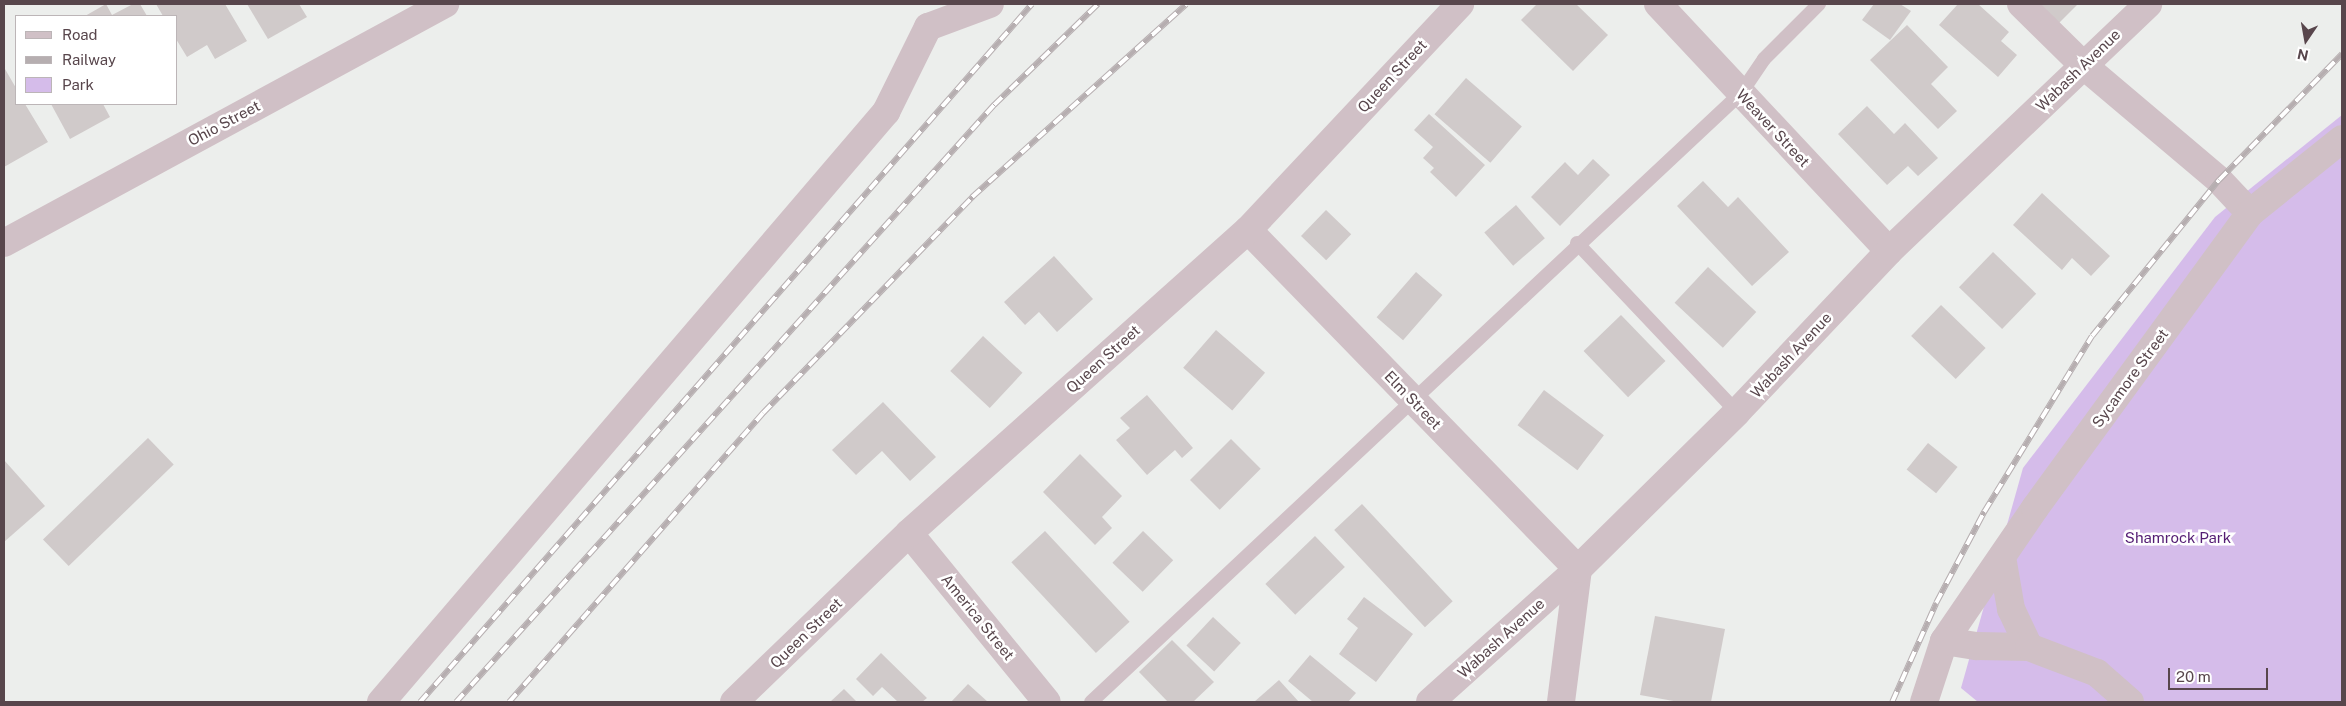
<!DOCTYPE html>
<html>
<head>
<meta charset="utf-8">
<style>
	body { margin:0 }
	#map { position:relative; width:2346px; height:706px; overflow:hidden; background:#eceeec; font-family:"Public Sans",sans-serif }
	div>[style] { position:absolute }
	.green>* { inset:0; background:#d5bcea }
	.building>* { inset:0; background:#d0caca; transform-origin:0 0 }
	.lane>* { height:14px; margin:-7px; padding:0 7px; transform-origin:7px; border-radius:7px; background:#d0c0c6 }
	.street>* { height:28px; margin:-14px; padding:0 14px; transform-origin:14px; border-radius:14px; background:#d0c0c6 }
	.rail>* { height:5.5px; margin-top:-2.75px; transform-origin:0; background:repeating-linear-gradient(90deg,#fff 0 11px,#b6aeb0 0 22px); box-sizing:border-box; border-block:1px solid #b6aeb0 }
	span { translate:-50% -50%; white-space:nowrap; text-align:center; line-height:1.15; -webkit-text-stroke:5px #fff; paint-order:stroke }
	.street-label { font-size:15px; color:#58464c }
	.park-label { font-size:15px; color:#541d73 }
	.frame { position:absolute; inset:0; border:5px solid #58464c; pointer-events:none }
	.legend { position:absolute; left:15px; top:15px; width:162px; height:90px; box-sizing:border-box; background:#fff; border:1px solid #bcb5b7; margin:0; padding:6px 9px; list-style:none; font-size:15px; color:#58464c }
	.legend li { display:flex; align-items:center; gap:10px; height:25px }
	.legend b { width:25px; border:1px solid #bcb5b7 }
	.north { position:absolute; left:2281px; top:15px; width:50px; height:50px; -webkit-text-stroke:4px #fff; paint-order:stroke; rotate:192deg; font-size:14px; font-weight:700; line-height:20px; text-align:center; color:#58464c }
	.north::after { content:''; display:block; margin:auto; width:18px; height:22px; background:#58464c; clip-path:polygon(50% 0,100% 100%,50% 72%,0 100%) }
	.scale { position:absolute; left:2168px; top:668px; width:100px; height:22px; box-sizing:border-box; border:2px solid #58464c; border-top:0; padding-left:6px; font-size:15px; line-height:18px; white-space:nowrap; color:#58464c; -webkit-text-stroke:4px #fff; paint-order:stroke }
</style>
</head>
<body>
<div id="map">
	<div class="green">
		<i style="clip-path:polygon(2342px 115px,2342px 702px,1978px 702px,1961px 688px,2023px 468px,2215px 217px)"></i>
	</div>
	<div class="building">
		<i style="clip-path:polygon(106px 4px,112px 15px,133px 4px,140px 4px,147px 16px,85px 16px)"></i>
		<i style="clip-path:polygon(156px 4px,225px 4px,247px 41px,215px 59px,207px 45px,187px 57px,176px 39px,176px 16px,163px 16px)"></i>
		<i style="clip-path:polygon(247px 4px,299px 4px,307px 17px,268px 39px)"></i>
		<i style="clip-path:polygon(1537px 4px,1576px 4px,1608px 35px,1573px 71px,1521px 20px)"></i>
		<i style="clip-path:polygon(1874px 4px,1900px 4px,1911px 11px,1890px 40px,1862px 20px)"></i>
		<i style="clip-path:polygon(1958px 4px,1978px 4px,2009px 32px,2001px 41px,2017px 55px,1998px 77px,1939px 25px)"></i>
		<i style="clip-path:polygon(2039px 4px,2078px 4px,2059px 23px)"></i>
		<i style="clip-path:polygon(1907px 25px,1948px 67px,1931px 84px,1957px 111px,1938px 129px,1870px 60px)"></i>
		<i style="clip-path:polygon(5px 69px,16px 88px,16px 104px,25px 104px,48px 142px,4px 167px)"></i>
		<i style="left:1466px;top:78px;width:74px;height:48px;rotate:41deg"></i>
		<i style="clip-path:polygon(51px 104px,103px 104px,110px 117px,70px 139px)"></i>
		<i style="clip-path:polygon(1867px 106px,1894px 134px,1905px 123px,1938px 158px,1918px 176px,1908px 166px,1887px 185px,1838px 134px)"></i>
		<i style="clip-path:polygon(1429px 114px,1485px 165px,1456px 197px,1430px 172px,1434px 168px,1423px 158px,1433px 147px,1414px 130px)"></i>
		<i style="clip-path:polygon(1593px 159px,1610px 175px,1560px 226px,1531px 197px,1565px 162px,1578px 175px)"></i>
		<i style="clip-path:polygon(1703px 181px,1728px 207px,1738px 197px,1789px 252px,1752px 286px,1677px 206px)"></i>
		<i style="clip-path:polygon(2042px 193px,2110px 256px,2091px 276px,2072px 258px,2062px 270px,2013px 225px)"></i>
		<i style="left:1516px;top:205px;width:44px;height:42px;rotate:49deg"></i>
		<i style="left:1326px;top:210px;width:35px;height:36px;rotate:44deg"></i>
		<i style="left:1993px;top:252px;width:60px;height:49px;rotate:44deg"></i>
		<i style="clip-path:polygon(1054px 256px,1093px 299px,1057px 332px,1039px 312px,1025px 325px,1004px 302px)"></i>
		<i style="left:1708px;top:267px;width:66px;height:49px;rotate:43deg"></i>
		<i style="left:1416px;top:272px;width:35px;height:60px;rotate:41deg"></i>
		<i style="left:1941px;top:305px;width:62px;height:43px;rotate:44deg"></i>
		<i style="left:1621px;top:315px;width:64px;height:52px;rotate:46deg"></i>
		<i style="left:1216px;top:330px;width:65px;height:50px;rotate:41deg"></i>
		<i style="left:983px;top:336px;width:54px;height:48px;rotate:43deg"></i>
		<i style="left:1544px;top:390px;width:75px;height:44px;rotate:37deg"></i>
		<i style="clip-path:polygon(1147px 395px,1193px 448px,1182px 458px,1175px 450px,1147px 475px,1116px 440px,1130px 428px,1120px 418px)"></i>
		<i style="clip-path:polygon(883px 402px,936px 457px,910px 481px,882px 451px,856px 475px,832px 450px)"></i>
		<i style="left:148px;top:438px;width:37px;height:146px;rotate:46deg"></i>
		<i style="left:1231px;top:439px;width:42px;height:58px;rotate:45deg"></i>
		<i style="left:1928px;top:443px;width:38px;height:34px;rotate:39deg"></i>
		<i style="clip-path:polygon(1080px 454px,1122px 496px,1102px 517px,1112px 528px,1095px 545px,1043px 492px)"></i>
		<i style="clip-path:polygon(4px 460px,45px 506px,4px 542px)"></i>
		<i style="left:1362px;top:504px;width:133px;height:38px;rotate:47deg"></i>
		<i style="left:1045px;top:531px;width:124px;height:46px;rotate:47deg"></i>
		<i style="left:1143px;top:531px;width:42px;height:44px;rotate:44deg"></i>
		<i style="left:1315px;top:536px;width:43px;height:69px;rotate:46deg"></i>
		<i style="clip-path:polygon(1364px 597px,1413px 634px,1376px 682px,1339px 654px,1358px 628px,1347px 619px)"></i>
		<i style="clip-path:polygon(1655px 616px,1725px 629px,1711px 702px,1679px 702px,1640px 695px)"></i>
		<i style="left:1213px;top:617px;width:38px;height:39px;rotate:43deg"></i>
		<i style="clip-path:polygon(1172px 640px,1214px 682px,1193px 702px,1168px 702px,1139px 672px)"></i>
		<i style="clip-path:polygon(881px 653px,927px 698px,922px 702px,898px 702px,882px 687px,873px 696px,856px 679px)"></i>
		<i style="clip-path:polygon(1310px 655px,1356px 693px,1348px 702px,1313px 702px,1288px 681px)"></i>
		<i style="clip-path:polygon(1279px 680px,1299px 702px,1254px 702px)"></i>
		<i style="clip-path:polygon(968px 684px,988px 702px,951px 702px)"></i>
		<i style="clip-path:polygon(844px 689px,857px 702px,830px 702px)"></i>
	</div>
	<div class="lane">
		<i style="left:1577px;top:243px;width:233px;rotate:46.6deg"></i>
		<i style="left:1091px;top:702px;width:891px;rotate:-43.13deg"></i>
		<i style="left:1741px;top:93px;width:41px;rotate:-55.9deg"></i>
		<i style="left:1764px;top:59px;width:78px;rotate:-45deg"></i>
	</div>
	<div class="street">
		<i style="left:1658px;top:4px;width:338px;rotate:46.9deg"></i>
		<i style="left:2021px;top:4px;width:87px;rotate:44.5deg"></i>
		<i style="left:2083px;top:65px;width:178px;rotate:40.2deg"></i>
		<i style="left:2219px;top:180px;width:45px;rotate:46.8deg"></i>
		<i style="left:1248px;top:230px;width:473px;rotate:45.8deg"></i>
		<i style="left:1578px;top:569px;width:134px;rotate:97.3deg"></i>
		<i style="left:4px;top:243px;width:502px;rotate:-28.46deg"></i>
		<i style="left:909px;top:533px;width:218px;rotate:50.8deg"></i>
		<i style="left:2002px;top:557px;width:53px;rotate:80.2deg"></i>
		<i style="left:2011px;top:609px;width:42px;rotate:64.7deg"></i>
		<i style="left:1944px;top:641px;width:161px;rotate:-55.6deg"></i>
		<i style="left:2035px;top:508px;width:365px;rotate:-53.9deg"></i>
		<i style="left:2250px;top:213px;width:118px;rotate:-38.8deg"></i>
		<i style="left:381px;top:702px;width:777px;rotate:-49.44deg"></i>
		<i style="left:886px;top:112px;width:95px;rotate:-63.7deg"></i>
		<i style="left:928px;top:27px;width:66px;rotate:-20.4deg"></i>
		<i style="left:734px;top:702px;width:243px;rotate:-44deg"></i>
		<i style="left:909px;top:533px;width:455px;rotate:-41.8deg"></i>
		<i style="left:1248px;top:230px;width:310px;rotate:-46.8deg"></i>
		<i style="left:1430px;top:702px;width:199px;rotate:-41.9deg"></i>
		<i style="left:1578px;top:569px;width:223px;rotate:-44.6deg"></i>
		<i style="left:1737px;top:412px;width:221px;rotate:-46.6deg"></i>
		<i style="left:1889px;top:251px;width:358px;rotate:-43.6deg"></i>
		<i style="left:1924px;top:702px;width:64px;rotate:-71.8deg"></i>
		<i style="left:1944px;top:641px;width:33px;rotate:9deg"></i>
		<i style="left:1977px;top:646px;width:52px;rotate:1.1deg"></i>
		<i style="left:2029px;top:647px;width:73px;rotate:20.9deg"></i>
		<i style="left:2097px;top:673px;width:44px;rotate:41.3deg"></i>
	</div>
	<div class="rail">
		<i style="left:420px;top:702px;width:928px;rotate:-48.76deg"></i>
		<i style="left:456px;top:702px;width:804px;rotate:-47.98deg"></i>
		<i style="left:994px;top:105px;width:145px;rotate:-44.2deg"></i>
		<i style="left:509px;top:702px;width:385px;rotate:-48.7deg"></i>
		<i style="left:763px;top:413px;width:301px;rotate:-45.9deg"></i>
		<i style="left:972px;top:197px;width:288px;rotate:-42deg"></i>
		<i style="left:1892px;top:702px;width:108px;rotate:-66deg"></i>
		<i style="left:1936px;top:603px;width:103px;rotate:-62.2deg"></i>
		<i style="left:1984px;top:512px;width:206px;rotate:-58.5deg"></i>
		<i style="left:2092px;top:336px;width:201px;rotate:-50.9deg"></i>
		<i style="left:2219px;top:180px;width:176px;rotate:-45.7deg"></i>
	</div>
	<div class="street-label">
		<span style="left:2078px;top:70px;rotate:-44deg">Wabash Avenue</span>
		<span style="left:1392px;top:76px;rotate:-47deg">Queen Street</span>
		<span style="left:224px;top:123px;rotate:-28deg">Ohio Street</span>
		<span style="left:1773px;top:128px;rotate:47deg">Weaver Street</span>
		<span style="left:1791px;top:355px;rotate:-47deg">Wabash Avenue</span>
		<span style="left:1103px;top:359px;rotate:-42deg">Queen Street</span>
		<span style="left:2130px;top:378px;rotate:-54deg">Sycamore Street</span>
		<span style="left:1413px;top:400px;rotate:46deg">Elm Street</span>
		<span style="left:978px;top:617px;rotate:51deg">America Street</span>
		<span style="left:806px;top:633px;rotate:-44deg">Queen Street</span>
		<span style="left:1501px;top:638px;rotate:-42deg">Wabash Avenue</span>
	</div>
	<div class="park-label">
		<span style="left:2178px;top:538px">Shamrock Park</span>
	</div>
	<div class="frame"></div>
	<ul class="legend">
	<li><b style="height:6px;background:#d0c0c6"></b>Road</li>
	<li><b style="height:6px;background:#b6aeb0"></b>Railway</li>
	<li><b style="height:14px;background:#d5bcea"></b>Park</li>
	</ul>
	<div class="north">N</div>
	<div class="scale">20 m</div>
</div>
</body>
</html>
